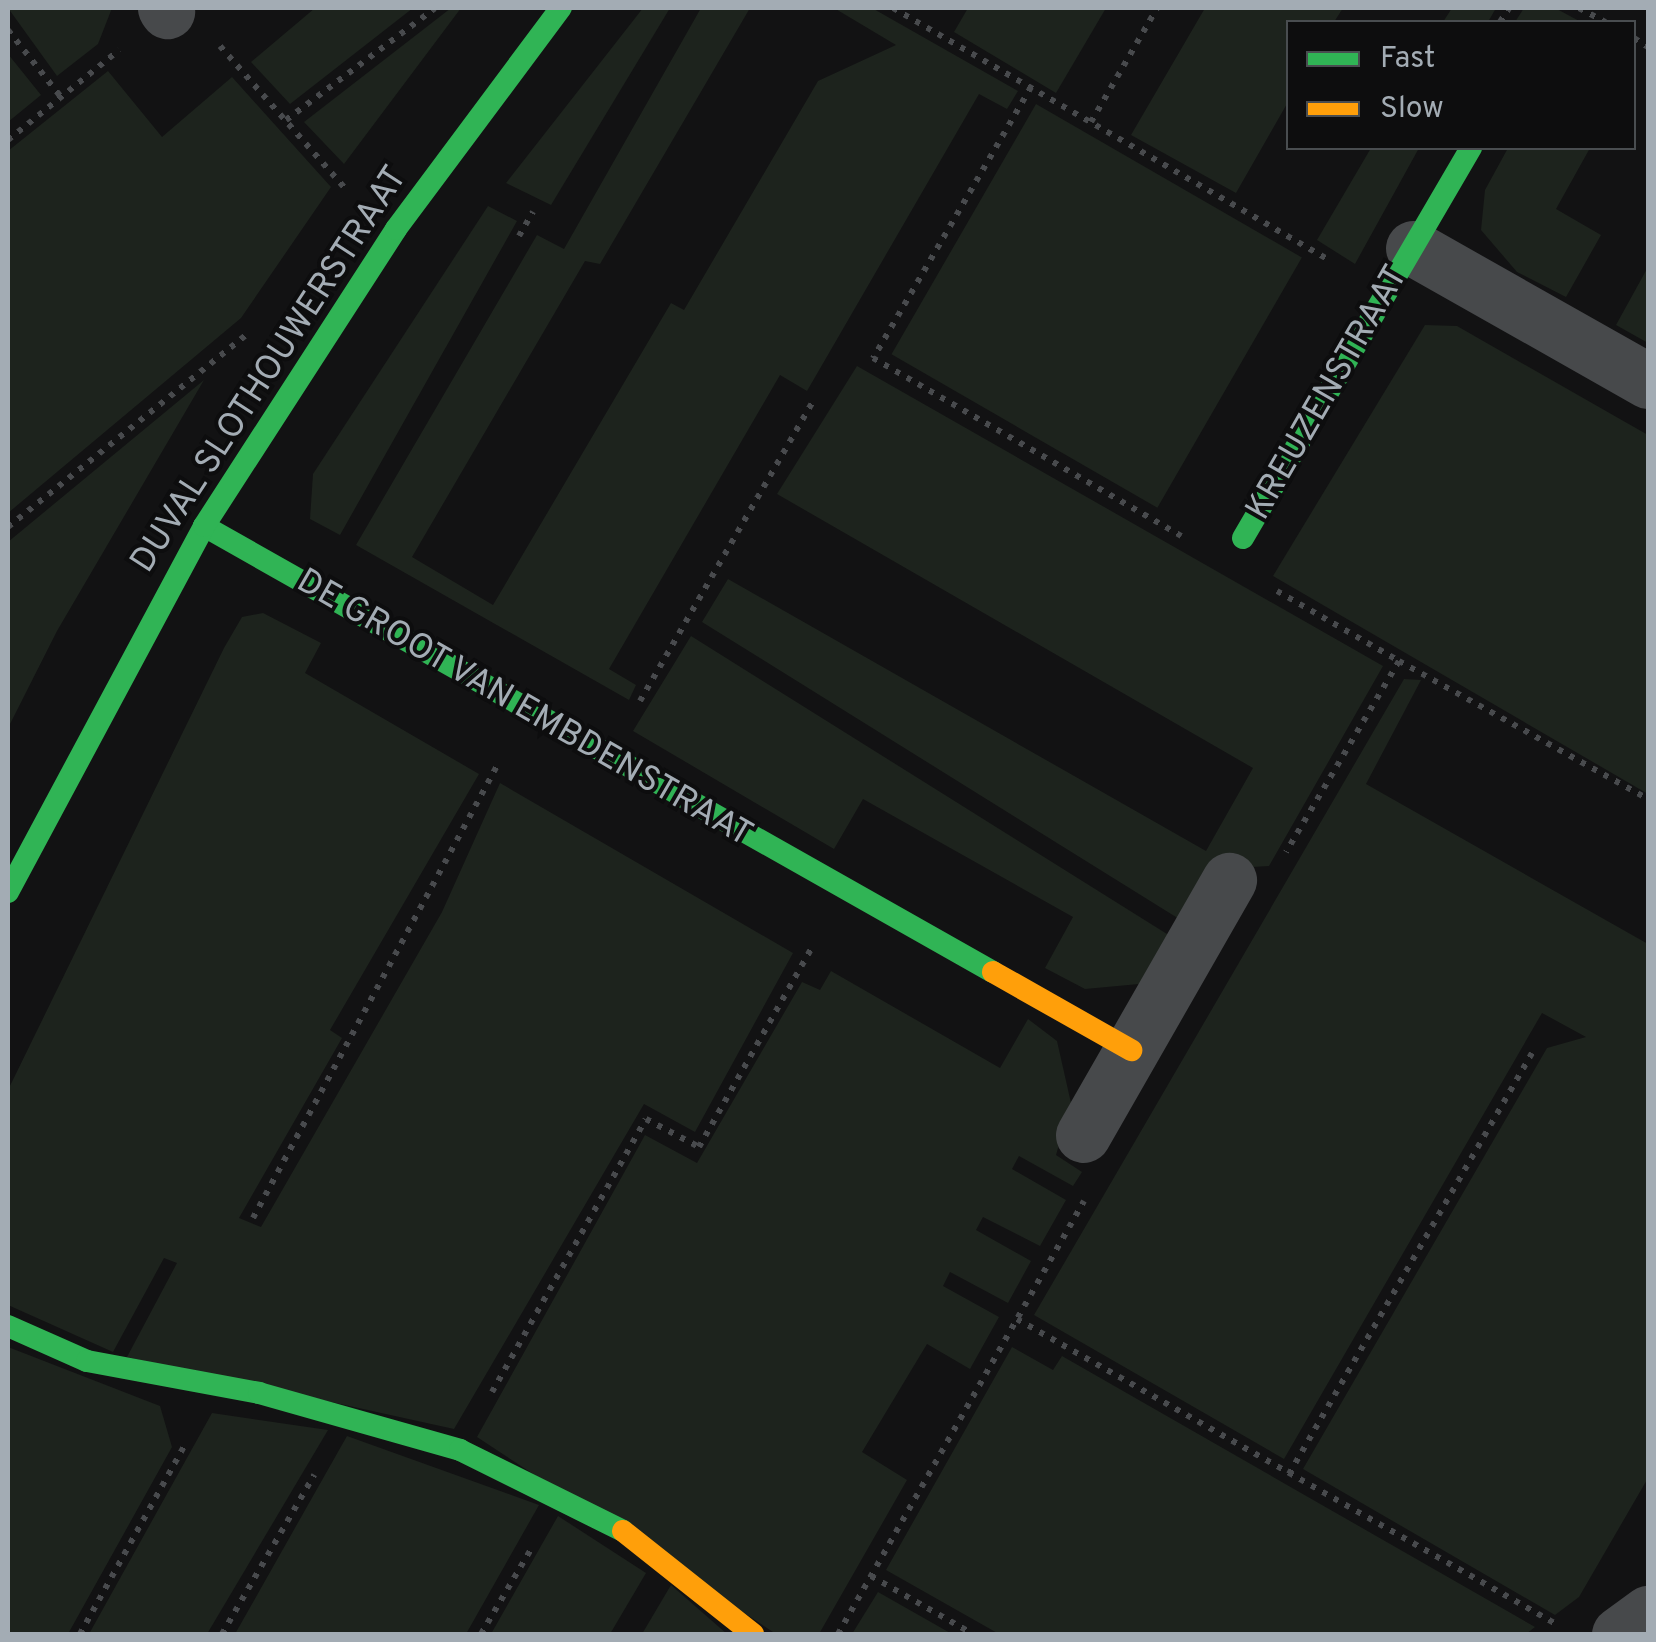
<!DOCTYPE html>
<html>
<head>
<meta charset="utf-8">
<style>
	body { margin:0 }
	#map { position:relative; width:1656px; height:1642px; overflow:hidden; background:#121213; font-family:Overpass,sans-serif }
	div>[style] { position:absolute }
	.green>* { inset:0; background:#1d231d; transform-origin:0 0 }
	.path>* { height:6px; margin-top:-3px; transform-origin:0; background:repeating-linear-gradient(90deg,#484a4d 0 5px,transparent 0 13px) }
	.street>* { height:55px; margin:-27.5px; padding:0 27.5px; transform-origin:27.5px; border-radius:27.5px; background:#47494b }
	.fast>* { height:22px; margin:-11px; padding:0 11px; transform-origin:11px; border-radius:11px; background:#30b455 }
	.slow>* { height:22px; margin:-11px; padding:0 11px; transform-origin:11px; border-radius:11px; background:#ff9f0a }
	span { translate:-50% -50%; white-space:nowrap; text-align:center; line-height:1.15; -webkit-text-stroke:8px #0d0d0e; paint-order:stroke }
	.street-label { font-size:35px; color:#a3acb4 }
	.frame { position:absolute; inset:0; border:10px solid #a3acb4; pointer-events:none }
	.legend { position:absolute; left:1286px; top:20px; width:350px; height:130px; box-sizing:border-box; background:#0d0d0e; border:2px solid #494d50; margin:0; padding:12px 18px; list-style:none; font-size:30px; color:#a3acb4 }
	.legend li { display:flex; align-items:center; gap:20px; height:50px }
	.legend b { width:50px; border:2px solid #494d50 }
</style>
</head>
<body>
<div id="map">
	<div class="green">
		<i style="clip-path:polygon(8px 8px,112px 8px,98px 44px,57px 76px)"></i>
		<i style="clip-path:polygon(315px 8px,413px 8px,290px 104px,251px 62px)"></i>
		<i style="clip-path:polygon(451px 8px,461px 8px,344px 164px,304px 122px)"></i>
		<i style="clip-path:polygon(643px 8px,670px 8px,551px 205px,506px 183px)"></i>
		<i style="clip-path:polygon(701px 8px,750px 8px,600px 264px,585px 261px,412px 557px,493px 605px,671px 303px,684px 310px,818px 81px,896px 45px,834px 8px,872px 8px,1018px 91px,1007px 109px,979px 94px,807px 391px,780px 375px,609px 669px,636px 685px,629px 700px,356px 545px,537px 235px,564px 249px)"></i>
		<i style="clip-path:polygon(968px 8px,1106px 8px,1056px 93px,954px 32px)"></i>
		<i style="clip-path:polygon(1205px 8px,1343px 8px,1334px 22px,1288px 22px,1288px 102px,1236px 193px,1131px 135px)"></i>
		<i style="clip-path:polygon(1452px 8px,1496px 8px,1488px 22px,1443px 22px)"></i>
		<i style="clip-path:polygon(1524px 8px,1555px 8px,1581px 22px,1515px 22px)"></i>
		<i style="clip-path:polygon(8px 54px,41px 95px,8px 122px)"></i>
		<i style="clip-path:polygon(108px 71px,162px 137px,232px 77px,331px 187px,241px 318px,8px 513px,8px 151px)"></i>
		<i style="left:1036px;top:104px;width:307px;height:289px;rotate:30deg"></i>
		<i style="clip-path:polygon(1371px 148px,1419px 148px,1355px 264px,1317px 240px)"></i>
		<i style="clip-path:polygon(1508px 148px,1590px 148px,1556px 209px,1601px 235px,1566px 297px,1517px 272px,1481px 230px,1485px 190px)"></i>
		<i style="clip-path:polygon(488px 206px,517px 221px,340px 535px,310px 519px,313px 474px)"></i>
		<i style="clip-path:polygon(1648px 267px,1648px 343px,1616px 325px)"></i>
		<i style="clip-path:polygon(1425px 325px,1457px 326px,1648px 435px,1648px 794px,1273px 576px)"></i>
		<i style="clip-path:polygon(857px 366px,1383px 666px,1269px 866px,1236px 868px,1184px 922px,702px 622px,728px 579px,1206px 851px,1253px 768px,777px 494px)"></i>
		<i style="clip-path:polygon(204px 380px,57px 631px,8px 728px,8px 542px)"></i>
		<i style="clip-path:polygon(263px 613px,321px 643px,305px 673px,479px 774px,330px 1030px,342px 1038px,239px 1218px,261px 1227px,442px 912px,500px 783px,793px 953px,695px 1132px,644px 1104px,454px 1429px,127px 1357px,177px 1263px,164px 1258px,113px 1352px,8px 1305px,8px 1090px,224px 648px,242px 617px)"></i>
		<i style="clip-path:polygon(691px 636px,1175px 939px,1139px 984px,1085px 989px,1045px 968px,1073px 917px,863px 799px,834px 849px,633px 731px)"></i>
		<i style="clip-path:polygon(1404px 679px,1421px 680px,1366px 784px,1648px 944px,1648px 1478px,1579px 1597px,1555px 1615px,1303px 1469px,1547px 1048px,1586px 1037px,1542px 1013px,1284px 1459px,1034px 1315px)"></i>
		<i style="clip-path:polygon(831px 971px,1000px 1068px,1028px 1019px,1057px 1041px,1071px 1103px,1056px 1155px,1082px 1172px,1073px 1186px,1019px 1156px,1012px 1169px,1066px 1200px,1040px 1246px,983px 1217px,976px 1230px,1031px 1261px,1008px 1303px,950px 1272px,943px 1286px,999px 1317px,970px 1369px,927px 1344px,862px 1452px,907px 1480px,819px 1634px,776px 1634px,477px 1437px,645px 1135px,697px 1163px,802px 982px,820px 990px)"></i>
		<i style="clip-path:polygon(8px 1347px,160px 1406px,172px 1447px,68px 1634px,8px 1634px)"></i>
		<i style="clip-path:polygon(1012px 1347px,1053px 1370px,1062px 1356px,1535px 1627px,1526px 1634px,999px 1634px,886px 1570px)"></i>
		<i style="clip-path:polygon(212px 1413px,328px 1430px,207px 1634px,89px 1634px)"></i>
		<i style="clip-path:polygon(347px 1436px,539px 1505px,466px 1634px,235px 1634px)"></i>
		<i style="clip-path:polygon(558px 1516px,646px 1573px,610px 1634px,491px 1634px)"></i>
		<i style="clip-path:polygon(671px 1585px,727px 1634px,642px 1634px)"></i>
		<i style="clip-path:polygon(878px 1592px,952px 1634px,852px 1634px)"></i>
	</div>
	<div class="path">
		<i style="left:893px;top:8px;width:504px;rotate:30.03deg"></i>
		<i style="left:1579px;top:8px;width:30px;rotate:28deg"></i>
		<i style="left:1500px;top:22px;width:17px;rotate:-57deg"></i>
		<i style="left:8px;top:30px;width:85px;rotate:51.7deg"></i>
		<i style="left:1634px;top:38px;width:17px;rotate:33deg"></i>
		<i style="left:220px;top:46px;width:188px;rotate:48.7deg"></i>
		<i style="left:1031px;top:87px;width:314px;rotate:120.2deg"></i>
		<i style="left:873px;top:358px;width:356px;rotate:30deg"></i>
		<i style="left:286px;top:120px;width:186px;rotate:-36.9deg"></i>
		<i style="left:1091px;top:122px;width:132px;rotate:-59.9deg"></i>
		<i style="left:8px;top:140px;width:143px;rotate:-39deg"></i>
		<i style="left:519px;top:236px;width:28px;rotate:-60deg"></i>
		<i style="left:8px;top:527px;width:306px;rotate:-38.9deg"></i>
		<i style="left:1277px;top:591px;width:141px;rotate:29.8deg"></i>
		<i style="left:1399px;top:661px;width:222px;rotate:120.6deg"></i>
		<i style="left:1399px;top:661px;width:285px;rotate:29deg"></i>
		<i style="left:640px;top:701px;width:344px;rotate:-60deg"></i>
		<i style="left:253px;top:1218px;width:516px;rotate:-61.65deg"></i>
		<i style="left:1017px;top:1319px;width:619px;rotate:29.5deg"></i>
		<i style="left:492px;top:1392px;width:313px;rotate:-60.6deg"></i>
		<i style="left:646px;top:1119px;width:60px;rotate:27.8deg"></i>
		<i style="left:699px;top:1147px;width:233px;rotate:-60.5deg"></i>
		<i style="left:1289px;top:1474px;width:486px;rotate:-60deg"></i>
		<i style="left:871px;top:1576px;width:117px;rotate:29.6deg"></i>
		<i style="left:80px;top:1634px;width:218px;rotate:-61deg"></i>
		<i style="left:222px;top:1634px;width:184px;rotate:-59.9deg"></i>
		<i style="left:481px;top:1634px;width:99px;rotate:-59.5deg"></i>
		<i style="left:838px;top:1634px;width:498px;rotate:-60.4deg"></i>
	</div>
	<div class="street">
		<i style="left:165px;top:8px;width:4px;rotate:56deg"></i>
		<i style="left:1413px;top:248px;width:270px;rotate:29.5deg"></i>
		<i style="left:1083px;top:1135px;width:294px;rotate:-60.2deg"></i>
		<i style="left:1619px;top:1634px;width:36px;rotate:-36deg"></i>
	</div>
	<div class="fast">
		<i style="left:204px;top:526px;width:906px;rotate:29.48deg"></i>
		<i style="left:1243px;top:538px;width:452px;rotate:-59.7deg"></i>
		<i style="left:8px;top:892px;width:415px;rotate:-61.8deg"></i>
		<i style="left:204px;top:526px;width:354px;rotate:-57.1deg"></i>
		<i style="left:396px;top:229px;width:276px;rotate:-53.3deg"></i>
		<i style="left:8px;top:1326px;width:86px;rotate:23.9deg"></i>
		<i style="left:87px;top:1361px;width:175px;rotate:10.5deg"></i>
		<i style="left:259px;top:1393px;width:209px;rotate:15.8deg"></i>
		<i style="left:460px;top:1450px;width:182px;rotate:26.4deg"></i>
	</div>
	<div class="slow">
		<i style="left:993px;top:972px;width:159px;rotate:29.5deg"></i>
		<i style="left:623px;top:1531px;width:166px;rotate:38.4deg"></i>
	</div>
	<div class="street-label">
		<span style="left:270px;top:370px;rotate:-57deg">DUVAL SLOTHOUWERSTRAAT</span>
		<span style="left:1328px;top:393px;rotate:-60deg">KREUZENSTRAAT</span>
		<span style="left:524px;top:709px;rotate:30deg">DE GROOT VAN EMBDENSTRAAT</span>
	</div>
	<div class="frame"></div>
	<ul class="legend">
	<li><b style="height:12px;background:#30b455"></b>Fast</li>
	<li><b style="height:12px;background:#ff9f0a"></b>Slow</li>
	</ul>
</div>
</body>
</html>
